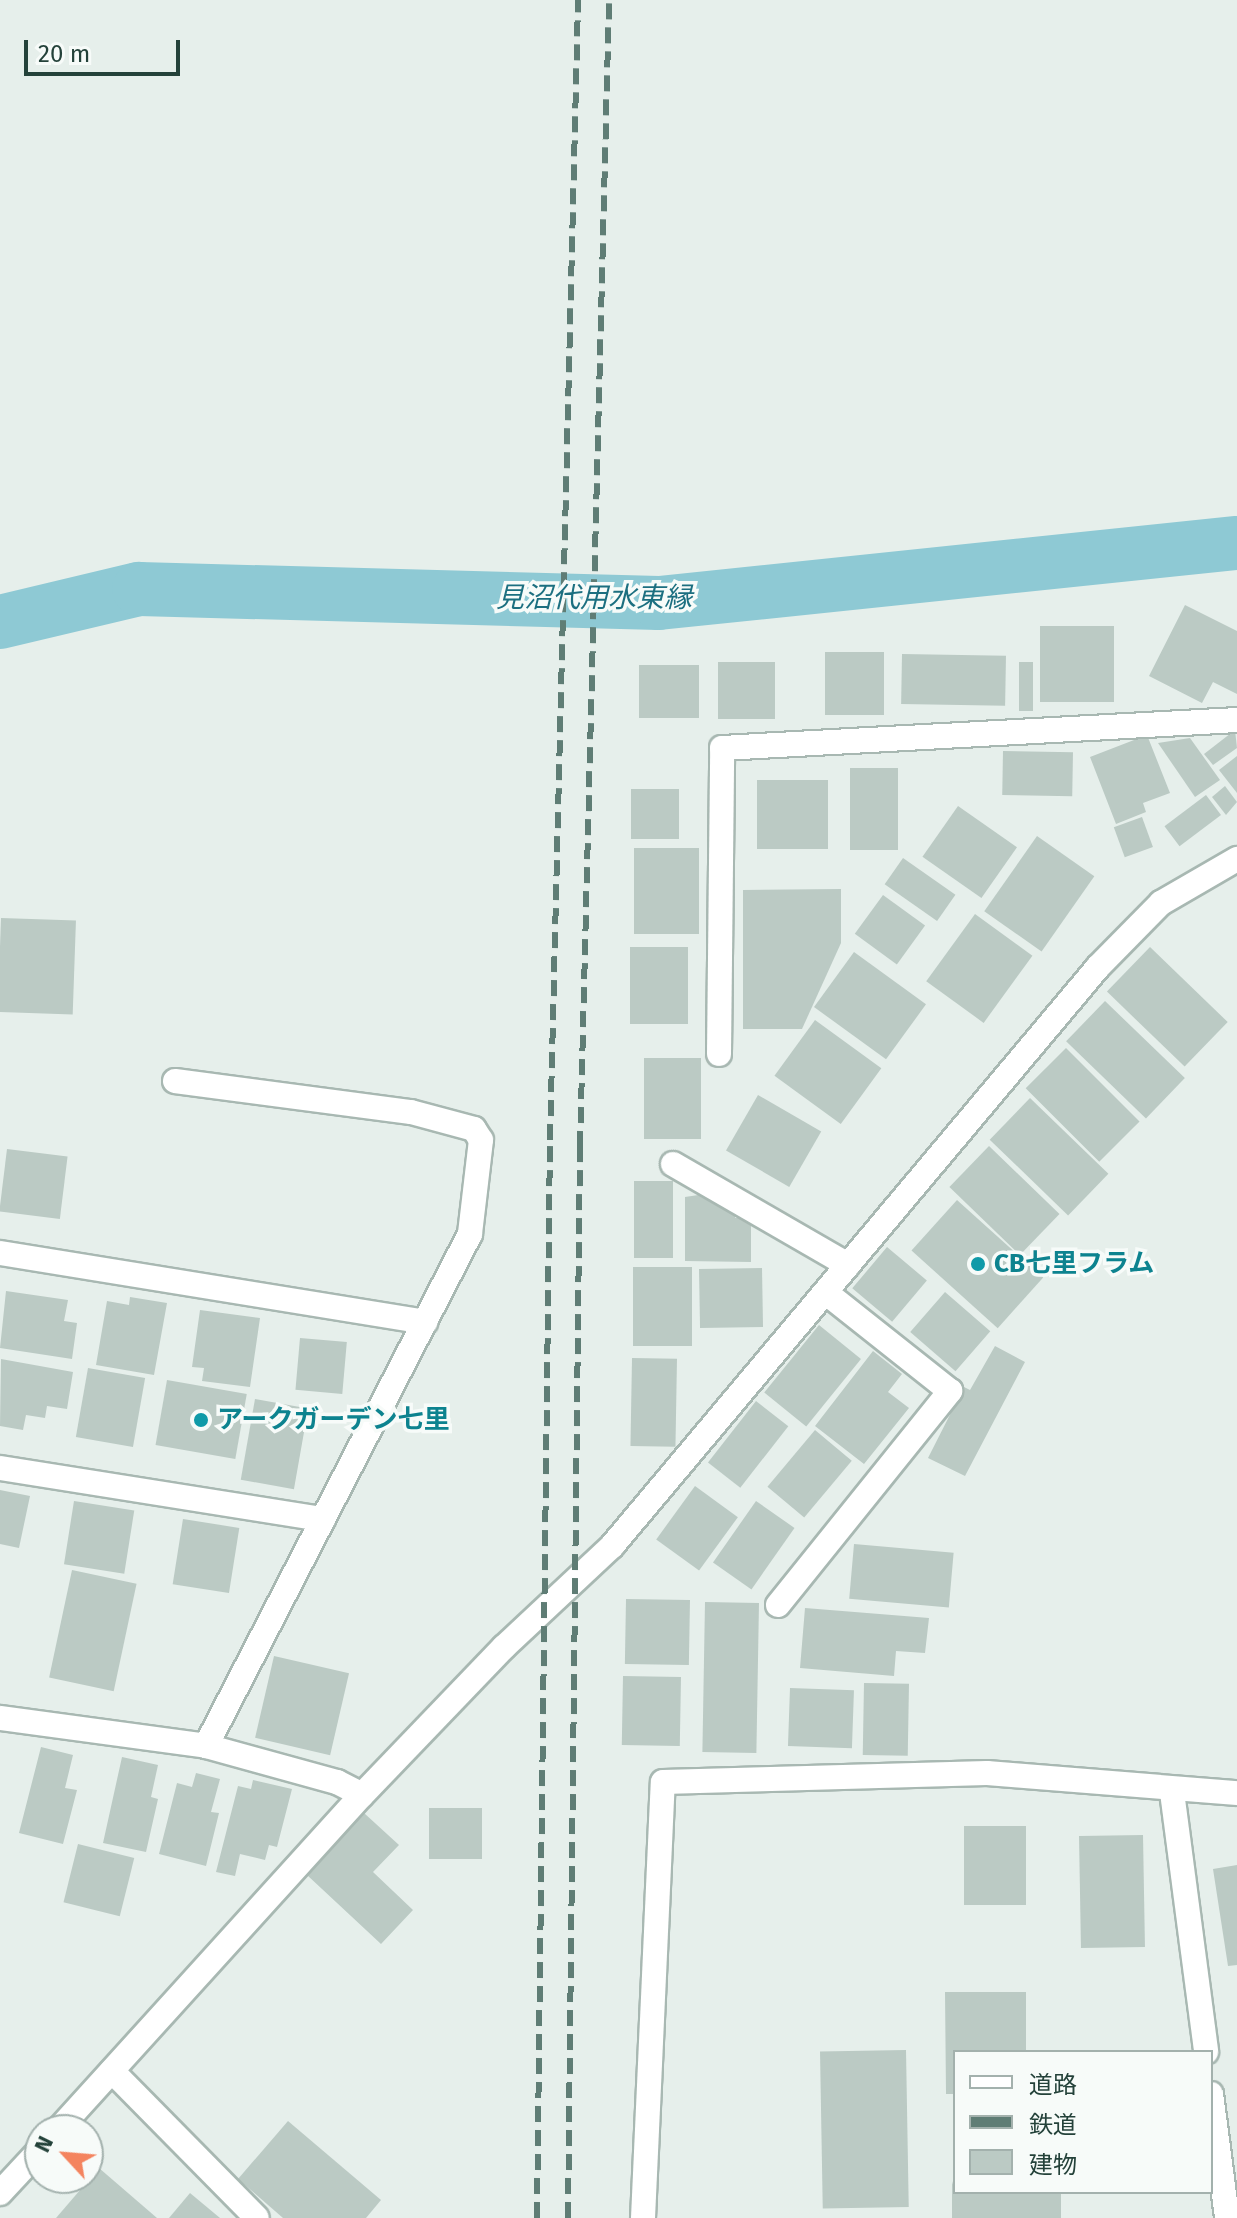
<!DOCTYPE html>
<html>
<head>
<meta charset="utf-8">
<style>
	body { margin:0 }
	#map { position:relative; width:1237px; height:2218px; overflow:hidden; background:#e6efeb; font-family:"Fira Sans","Noto Sans JP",sans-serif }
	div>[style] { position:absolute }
	.canal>* { height:54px; margin:-27px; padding:0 27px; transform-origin:27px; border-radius:27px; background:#8ec9d4 }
	.building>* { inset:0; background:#bbcac4; transform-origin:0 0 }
	.roads { filter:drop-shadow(2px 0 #a8b8b2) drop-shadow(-2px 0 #a8b8b2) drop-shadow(0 2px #a8b8b2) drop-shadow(0 -2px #a8b8b2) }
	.service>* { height:24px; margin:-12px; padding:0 12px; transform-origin:12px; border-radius:12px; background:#fff }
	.minor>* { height:24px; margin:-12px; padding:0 12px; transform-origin:12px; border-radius:12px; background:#fff }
	.rail>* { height:6px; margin-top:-3px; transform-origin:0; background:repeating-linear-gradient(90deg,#5f7d75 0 16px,transparent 0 24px) }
	.dots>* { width:22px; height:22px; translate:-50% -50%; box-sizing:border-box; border:4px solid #f7fbf9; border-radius:50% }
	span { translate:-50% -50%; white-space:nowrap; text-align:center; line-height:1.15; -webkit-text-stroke:7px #f7fbf9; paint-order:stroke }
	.culture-label { font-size:26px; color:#0d838f; font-weight:700 }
	.left { translate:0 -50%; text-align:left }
	.water-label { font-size:28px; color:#1c6f80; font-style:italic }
	.legend { position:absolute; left:953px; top:2050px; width:260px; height:144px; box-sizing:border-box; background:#f7fbf9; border:2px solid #a3b1ad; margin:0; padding:10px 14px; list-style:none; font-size:24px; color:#24423a }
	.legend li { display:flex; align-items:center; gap:16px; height:40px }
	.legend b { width:40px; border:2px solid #a3b1ad }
	.north { position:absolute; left:24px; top:2114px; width:80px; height:80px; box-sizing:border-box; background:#f7fbf9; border:2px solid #a3b1ad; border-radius:50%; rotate:296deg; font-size:22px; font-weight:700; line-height:32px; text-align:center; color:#24423a }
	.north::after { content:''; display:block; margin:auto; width:28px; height:36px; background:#f4845f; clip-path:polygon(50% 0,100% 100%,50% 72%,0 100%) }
	.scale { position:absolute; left:24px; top:40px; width:156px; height:36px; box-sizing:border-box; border:4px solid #24423a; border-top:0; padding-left:10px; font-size:24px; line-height:28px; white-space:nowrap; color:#24423a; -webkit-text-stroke:6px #f7fbf9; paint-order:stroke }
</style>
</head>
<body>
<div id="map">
	<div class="canal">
		<i style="left:0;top:622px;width:143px;rotate:-13.4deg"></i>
		<i style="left:139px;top:589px;width:520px;rotate:1.54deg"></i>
		<i style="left:659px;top:603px;width:581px;rotate:-5.93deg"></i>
	</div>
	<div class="building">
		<i style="clip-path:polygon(1185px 605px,1237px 631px,1237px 694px,1213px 682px,1202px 703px,1149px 676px)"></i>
		<i style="left:1040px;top:626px;width:74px;height:76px"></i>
		<i style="left:825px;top:652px;width:59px;height:63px"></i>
		<i style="left:902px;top:654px;width:104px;height:50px;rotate:1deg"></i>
		<i style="left:718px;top:662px;width:57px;height:57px"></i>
		<i style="left:1019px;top:662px;width:14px;height:49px"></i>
		<i style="left:639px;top:665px;width:60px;height:53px"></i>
		<i style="clip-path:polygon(1235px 730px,1237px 748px,1213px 765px,1204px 754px)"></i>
		<i style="clip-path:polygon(1147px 735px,1170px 793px,1143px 803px,1146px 812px,1116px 824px,1090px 757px)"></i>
		<i style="clip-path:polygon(1190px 738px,1220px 780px,1195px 797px,1158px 743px)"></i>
		<i style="left:1003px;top:751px;width:70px;height:44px;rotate:1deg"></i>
		<i style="clip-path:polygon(1237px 756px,1237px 793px,1219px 770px)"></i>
		<i style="left:850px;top:768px;width:48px;height:82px"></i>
		<i style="left:757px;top:780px;width:71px;height:69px"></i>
		<i style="clip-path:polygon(1225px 786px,1237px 802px,1226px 815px,1212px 797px)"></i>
		<i style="left:631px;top:789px;width:48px;height:50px"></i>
		<i style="left:1206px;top:795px;width:25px;height:52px;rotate:53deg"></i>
		<i style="left:958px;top:806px;width:72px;height:62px;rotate:35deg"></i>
		<i style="left:1142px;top:817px;width:32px;height:30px;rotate:70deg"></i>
		<i style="left:1037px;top:836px;width:70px;height:92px;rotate:35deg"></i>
		<i style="left:634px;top:848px;width:65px;height:86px"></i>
		<i style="left:903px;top:858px;width:64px;height:32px;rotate:35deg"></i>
		<i style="clip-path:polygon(841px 889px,841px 943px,802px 1029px,743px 1029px,743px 890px)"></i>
		<i style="left:883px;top:895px;width:52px;height:48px;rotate:36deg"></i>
		<i style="left:975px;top:914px;width:71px;height:83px;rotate:36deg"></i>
		<i style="left:1px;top:918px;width:75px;height:94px;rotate:2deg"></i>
		<i style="left:630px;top:947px;width:58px;height:77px"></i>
		<i style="left:1150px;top:947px;width:108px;height:62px;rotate:44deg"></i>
		<i style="left:854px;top:952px;width:89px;height:68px;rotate:36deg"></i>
		<i style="left:1105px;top:1001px;width:111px;height:56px;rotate:44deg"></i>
		<i style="left:815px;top:1020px;width:82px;height:69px;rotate:36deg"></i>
		<i style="left:1066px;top:1048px;width:104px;height:57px;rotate:45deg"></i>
		<i style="left:644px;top:1058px;width:57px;height:81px"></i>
		<i style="left:758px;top:1095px;width:73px;height:64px;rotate:30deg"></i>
		<i style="left:1030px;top:1098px;width:109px;height:58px;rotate:44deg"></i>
		<i style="left:989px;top:1146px;width:98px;height:57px;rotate:44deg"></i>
		<i style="left:7px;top:1149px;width:61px;height:63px;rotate:7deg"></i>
		<i style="left:673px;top:1181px;width:77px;height:39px;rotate:90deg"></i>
		<i style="clip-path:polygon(705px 1194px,735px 1210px,735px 1218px,751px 1218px,751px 1262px,685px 1261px,685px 1197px)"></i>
		<i style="left:957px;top:1200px;width:116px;height:68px;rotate:42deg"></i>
		<i style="left:887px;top:1247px;width:52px;height:54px;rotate:40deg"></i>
		<i style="left:633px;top:1267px;width:59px;height:79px"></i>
		<i style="left:762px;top:1268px;width:59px;height:63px;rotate:89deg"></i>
		<i style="clip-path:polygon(6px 1291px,68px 1300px,64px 1321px,77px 1323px,72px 1359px,0 1348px)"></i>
		<i style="left:945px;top:1292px;width:60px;height:53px;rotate:41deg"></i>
		<i style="clip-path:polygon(130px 1297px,167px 1303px,154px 1375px,96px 1365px,107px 1301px,129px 1305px)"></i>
		<i style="clip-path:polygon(200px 1310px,260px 1318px,250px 1387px,202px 1381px,204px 1368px,192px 1367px)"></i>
		<i style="left:819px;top:1325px;width:54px;height:87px;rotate:39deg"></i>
		<i style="left:300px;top:1338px;width:47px;height:52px;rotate:5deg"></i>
		<i style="clip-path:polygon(995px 1346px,1025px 1362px,965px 1476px,928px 1458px,964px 1387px,970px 1390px)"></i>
		<i style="clip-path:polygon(873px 1351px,902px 1374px,888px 1392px,909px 1408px,864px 1464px,815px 1426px)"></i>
		<i style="left:632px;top:1358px;width:45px;height:88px;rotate:1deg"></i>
		<i style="clip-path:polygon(1px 1359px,73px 1372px,67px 1409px,47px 1406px,45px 1418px,26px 1415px,23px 1430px,0 1426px)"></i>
		<i style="left:88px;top:1368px;width:58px;height:70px;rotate:10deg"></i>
		<i style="left:167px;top:1380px;width:81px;height:66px;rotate:10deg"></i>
		<i style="left:255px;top:1399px;width:54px;height:82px;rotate:10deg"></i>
		<i style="left:756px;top:1401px;width:41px;height:78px;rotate:38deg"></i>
		<i style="left:815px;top:1430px;width:48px;height:74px;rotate:40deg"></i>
		<i style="left:695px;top:1486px;width:53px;height:66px;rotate:36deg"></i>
		<i style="clip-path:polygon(0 1490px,30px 1496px,19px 1548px,0 1544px)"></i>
		<i style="left:74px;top:1501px;width:61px;height:64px;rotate:9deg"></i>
		<i style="left:756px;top:1501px;width:47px;height:75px;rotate:35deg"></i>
		<i style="left:183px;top:1519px;width:57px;height:66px;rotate:9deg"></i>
		<i style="left:854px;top:1544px;width:100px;height:55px;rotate:5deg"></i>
		<i style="left:72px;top:1570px;width:66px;height:110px;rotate:12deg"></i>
		<i style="left:626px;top:1599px;width:64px;height:65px;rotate:1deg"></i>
		<i style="left:705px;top:1602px;width:54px;height:150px;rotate:1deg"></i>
		<i style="clip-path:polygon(805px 1608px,929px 1618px,925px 1653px,896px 1651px,894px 1676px,800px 1668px)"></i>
		<i style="left:274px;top:1656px;width:77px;height:84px;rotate:13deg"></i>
		<i style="left:623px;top:1676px;width:58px;height:69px;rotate:1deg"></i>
		<i style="left:864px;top:1683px;width:45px;height:72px;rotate:1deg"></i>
		<i style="left:790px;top:1688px;width:64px;height:58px;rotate:2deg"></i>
		<i style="clip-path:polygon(41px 1747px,73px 1755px,65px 1788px,77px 1790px,63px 1844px,19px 1833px)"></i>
		<i style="clip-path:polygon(122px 1757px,158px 1765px,151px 1797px,158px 1799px,146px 1852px,103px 1843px)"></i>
		<i style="clip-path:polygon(196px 1773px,220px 1779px,211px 1812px,219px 1813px,206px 1866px,159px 1854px,177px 1783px,192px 1787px)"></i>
		<i style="clip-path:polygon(253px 1780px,292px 1789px,277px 1847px,269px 1845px,265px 1860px,240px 1854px,235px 1876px,216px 1872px,238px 1786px,251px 1789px)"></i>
		<i style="left:429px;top:1808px;width:53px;height:51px"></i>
		<i style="clip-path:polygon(364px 1813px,399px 1845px,373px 1872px,413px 1910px,381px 1944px,307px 1875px)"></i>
		<i style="left:964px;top:1826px;width:62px;height:79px"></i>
		<i style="left:1143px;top:1835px;width:112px;height:64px;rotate:89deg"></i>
		<i style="left:78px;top:1844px;width:58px;height:60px;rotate:14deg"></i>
		<i style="clip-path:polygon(1237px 1865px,1237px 1965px,1228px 1966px,1213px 1869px)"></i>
		<i style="clip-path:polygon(945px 1992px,1026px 1992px,1026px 2052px,955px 2052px,955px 2094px,946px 2094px)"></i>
		<i style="left:906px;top:2050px;width:157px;height:86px;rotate:89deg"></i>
		<i style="clip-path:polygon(288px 2121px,381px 2200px,366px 2218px,283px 2218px,238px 2179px)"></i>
		<i style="clip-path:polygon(99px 2168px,157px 2218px,56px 2218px)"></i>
		<i style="clip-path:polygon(952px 2181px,955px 2192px,1061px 2192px,1061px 2218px,952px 2218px)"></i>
		<i style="clip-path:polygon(190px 2193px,220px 2218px,169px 2218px)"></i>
	</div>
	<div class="roads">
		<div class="service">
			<i style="left:719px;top:1054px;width:306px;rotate:-89.4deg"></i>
			<i style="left:722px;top:748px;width:516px;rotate:-3.11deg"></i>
			<i style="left:673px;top:1164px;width:202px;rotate:30deg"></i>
			<i style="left:778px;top:1605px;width:275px;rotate:-51.2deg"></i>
			<i style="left:950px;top:1391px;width:159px;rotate:-141.6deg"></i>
			<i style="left:112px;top:2071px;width:206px;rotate:45.4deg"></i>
		</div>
		<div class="minor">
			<i style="left:175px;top:1081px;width:238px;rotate:7.5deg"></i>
			<i style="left:411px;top:1112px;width:65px;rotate:15.1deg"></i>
			<i style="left:474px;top:1129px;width:13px;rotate:58deg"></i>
			<i style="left:481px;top:1140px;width:95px;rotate:96.7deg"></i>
			<i style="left:470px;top:1234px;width:576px;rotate:117.28deg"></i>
			<i style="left:0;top:1253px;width:431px;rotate:9.2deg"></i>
			<i style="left:0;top:1468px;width:327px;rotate:9deg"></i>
			<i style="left:0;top:1718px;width:208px;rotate:7.7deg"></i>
			<i style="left:206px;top:1746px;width:136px;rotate:15.4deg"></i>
			<i style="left:337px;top:1782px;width:28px;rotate:27deg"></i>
			<i style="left:1172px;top:1792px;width:262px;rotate:82.5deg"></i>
			<i style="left:1211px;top:2094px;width:125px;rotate:82.6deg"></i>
			<i style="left:58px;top:2130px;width:452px;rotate:-47.8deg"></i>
			<i style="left:362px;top:1795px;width:205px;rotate:-46.2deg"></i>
			<i style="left:504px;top:1647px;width:148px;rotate:-43.1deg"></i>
			<i style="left:612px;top:1546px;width:756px;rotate:-49.99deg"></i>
			<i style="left:1098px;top:967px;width:90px;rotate:-45.5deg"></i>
			<i style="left:1161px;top:903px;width:88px;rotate:-30.1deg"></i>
			<i style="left:0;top:2193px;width:59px;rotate:-47.1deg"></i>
			<i style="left:643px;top:2218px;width:436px;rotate:-87.4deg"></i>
			<i style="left:663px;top:1782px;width:324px;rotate:-1.6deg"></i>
			<i style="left:987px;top:1773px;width:251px;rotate:4.6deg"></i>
		</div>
	</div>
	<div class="rail">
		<i style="left:537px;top:2218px;width:1078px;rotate:-89.31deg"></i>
		<i style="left:550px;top:1140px;width:1140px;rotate:-88.59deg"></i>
		<i style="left:568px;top:2218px;width:1071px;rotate:-89.36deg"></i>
		<i style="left:580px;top:1147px;width:1147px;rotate:-88.55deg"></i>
	</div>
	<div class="dots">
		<i style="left:978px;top:1264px;background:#0f9aa8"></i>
		<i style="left:201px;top:1420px;background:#0f9aa8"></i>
	</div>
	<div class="culture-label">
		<span class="left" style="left:994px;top:1264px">CB七里フラム</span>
		<span class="left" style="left:217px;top:1420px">アークガーデン七里</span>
	</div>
	<div class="water-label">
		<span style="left:594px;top:598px">見沼代用水東縁</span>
	</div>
	<ul class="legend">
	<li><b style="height:10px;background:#fff"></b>道路</li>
	<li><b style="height:10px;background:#5f7d75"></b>鉄道</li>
	<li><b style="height:22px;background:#bbcac4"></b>建物</li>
	</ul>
	<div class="north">N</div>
	<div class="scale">20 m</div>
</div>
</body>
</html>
